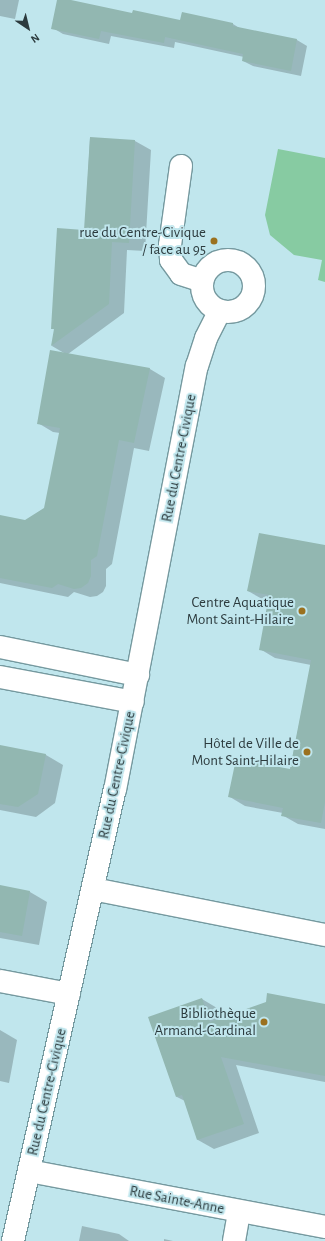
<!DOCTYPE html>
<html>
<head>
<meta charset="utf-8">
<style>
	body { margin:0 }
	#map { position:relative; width:325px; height:1241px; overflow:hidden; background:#c0e6ed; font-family:"Alegreya Sans",sans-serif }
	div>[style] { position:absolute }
	.green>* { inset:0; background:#87cba2 }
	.shadow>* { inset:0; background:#0003 }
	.building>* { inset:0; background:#92b7b1 }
	.roads { filter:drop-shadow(1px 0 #75999f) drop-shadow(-1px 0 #75999f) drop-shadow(0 1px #75999f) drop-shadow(0 -1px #75999f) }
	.minor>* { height:22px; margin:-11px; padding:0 11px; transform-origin:11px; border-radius:11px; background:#fff }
	.minor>.ring { margin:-11px; padding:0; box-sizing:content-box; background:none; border:22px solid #fff; border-radius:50% }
	.dots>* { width:11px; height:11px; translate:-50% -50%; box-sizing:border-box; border:2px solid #c0e6ed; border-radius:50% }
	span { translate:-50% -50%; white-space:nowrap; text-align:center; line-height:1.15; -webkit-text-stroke:4px #c0e6ed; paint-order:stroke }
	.poi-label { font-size:15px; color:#2c3b3e }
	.right { translate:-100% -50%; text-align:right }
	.street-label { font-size:15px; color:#2c3b3e }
	.north { position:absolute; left:8px; top:8px; width:40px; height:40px; -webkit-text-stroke:3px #c0e6ed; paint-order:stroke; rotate:145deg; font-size:11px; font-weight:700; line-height:16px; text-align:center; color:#2c3b3e }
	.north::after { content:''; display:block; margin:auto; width:14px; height:18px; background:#2c3b3e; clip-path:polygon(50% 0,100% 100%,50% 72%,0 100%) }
</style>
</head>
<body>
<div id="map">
	<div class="green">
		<i style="clip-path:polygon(278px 149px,325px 158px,325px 282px,318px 280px,322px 260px,294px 255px,270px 235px,265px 215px)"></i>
	</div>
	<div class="shadow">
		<i style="clip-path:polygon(0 0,19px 0,15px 19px,0 16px)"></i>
		<i style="clip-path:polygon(58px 0,66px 0,133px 14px,181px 21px,182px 13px,233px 24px,241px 29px,297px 40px,307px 46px,301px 76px,253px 66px,243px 61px,244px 57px,175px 42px,174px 48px,111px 36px,109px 44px,63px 34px,53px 28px)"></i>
		<i style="clip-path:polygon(90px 138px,135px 141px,151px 150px,145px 251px,127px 250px,124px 313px,68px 354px,150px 369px,165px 378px,149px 451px,134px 448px,112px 564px,106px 569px,106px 586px,103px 592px,97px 596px,90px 597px,74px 592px,68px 597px,0 583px,0 516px,25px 521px,45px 508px,60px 433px,53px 432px,38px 423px,64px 353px,52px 346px,55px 330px,52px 328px,85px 231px)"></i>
		<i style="clip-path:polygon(325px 546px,325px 829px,298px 824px,282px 815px,283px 813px,245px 806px,230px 797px,290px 770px,311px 665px,275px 658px,260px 649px,269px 601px,264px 600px,248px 591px)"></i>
		<i style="clip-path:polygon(0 746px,46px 755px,63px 765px,55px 803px,36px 817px,0 810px)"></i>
		<i style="clip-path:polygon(0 886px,30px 892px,47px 902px,39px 945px,0 938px)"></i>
		<i style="clip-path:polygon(202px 999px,217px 1008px,221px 1019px,325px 1005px,325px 1082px,236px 1065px,259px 1133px,214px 1149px,198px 1140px,185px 1101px,177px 1097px,149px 1018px)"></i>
		<i style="clip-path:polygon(0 1030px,17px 1040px,9px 1083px,0 1081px)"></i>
		<i style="clip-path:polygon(82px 1226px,119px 1234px,129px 1241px,79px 1241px)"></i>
		<i style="clip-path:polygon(164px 1239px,173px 1241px,164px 1241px)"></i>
	</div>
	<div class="building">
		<i style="clip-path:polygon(57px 0,71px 0,132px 13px,133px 10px,180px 20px,182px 12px,233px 23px,233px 26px,297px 39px,291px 71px,242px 61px,243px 54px,165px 37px,164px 43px,101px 31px,99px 39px,51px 29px)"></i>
		<i style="clip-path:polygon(90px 137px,135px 140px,129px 243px,112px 242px,109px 304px,51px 346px,54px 329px,51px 329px,57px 228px,84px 230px)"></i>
		<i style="clip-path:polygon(50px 350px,150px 368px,134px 443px,119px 440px,97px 556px,91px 560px,91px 576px,88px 583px,81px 588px,74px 589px,58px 584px,52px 588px,0 578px,0 515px,25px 520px,44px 508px,60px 428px,37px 424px)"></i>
		<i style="clip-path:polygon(259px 533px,325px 545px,325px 802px,321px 823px,281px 816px,283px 808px,228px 797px,236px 759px,290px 769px,311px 660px,259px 650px,269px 595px,247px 591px)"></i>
		<i style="clip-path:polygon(0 745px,46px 754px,38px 794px,18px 807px,0 804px)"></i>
		<i style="clip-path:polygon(0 885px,30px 891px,22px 936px,0 932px)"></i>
		<i style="clip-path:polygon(267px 993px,325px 1004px,325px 1076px,221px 1057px,244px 1124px,197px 1140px,182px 1095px,176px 1097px,148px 1017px,202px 998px,210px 1022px,266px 1002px)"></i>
	</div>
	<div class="roads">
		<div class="minor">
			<i style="left:181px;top:166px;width:80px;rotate:97.9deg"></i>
			<i style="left:170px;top:245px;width:15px;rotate:86deg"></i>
			<i style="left:171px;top:260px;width:17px;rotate:54deg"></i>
			<i style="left:181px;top:274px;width:22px;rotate:18deg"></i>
			<i class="ring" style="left:202px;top:260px;width:30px;height:30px"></i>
			<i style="left:0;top:647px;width:141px;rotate:11.5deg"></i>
			<i style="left:0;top:677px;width:135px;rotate:10.6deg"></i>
			<i style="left:93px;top:889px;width:237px;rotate:11.2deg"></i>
			<i style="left:0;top:981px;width:70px;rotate:10.7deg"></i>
			<i style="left:29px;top:1171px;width:301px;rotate:10.7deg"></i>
			<i style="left:13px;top:1241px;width:462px;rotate:-77.3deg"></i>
			<i style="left:115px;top:790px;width:432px;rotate:-79.1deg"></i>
			<i style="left:197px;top:366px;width:29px;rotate:-72deg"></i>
			<i style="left:206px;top:338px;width:30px;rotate:-63deg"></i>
			<i style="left:234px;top:1241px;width:29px;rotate:-80deg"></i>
		</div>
	</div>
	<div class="dots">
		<i style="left:214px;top:241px;background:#9b711f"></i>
		<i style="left:302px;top:611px;background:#9b711f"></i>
		<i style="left:307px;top:752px;background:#9b711f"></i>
		<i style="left:264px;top:1022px;background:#9b711f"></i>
	</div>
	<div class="poi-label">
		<span class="right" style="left:206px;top:241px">rue du Centre-Civique<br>/ face au 95</span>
		<span class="right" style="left:294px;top:611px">Centre Aquatique<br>Mont Saint-Hilaire</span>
		<span class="right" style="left:299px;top:752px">Hôtel de Ville de<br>Mont Saint-Hilaire</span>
		<span class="right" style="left:256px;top:1022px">Bibliothèque<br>Armand-Cardinal</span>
	</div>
	<div class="street-label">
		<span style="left:179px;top:458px;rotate:-79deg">Rue du Centre-Civique</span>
		<span style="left:117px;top:775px;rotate:-78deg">Rue du Centre-Civique</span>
		<span style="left:47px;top:1092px;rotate:-77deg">Rue du Centre-Civique</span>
		<span style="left:177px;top:1200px;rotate:11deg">Rue Sainte-Anne</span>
	</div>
	<div class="north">N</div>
</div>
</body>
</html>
